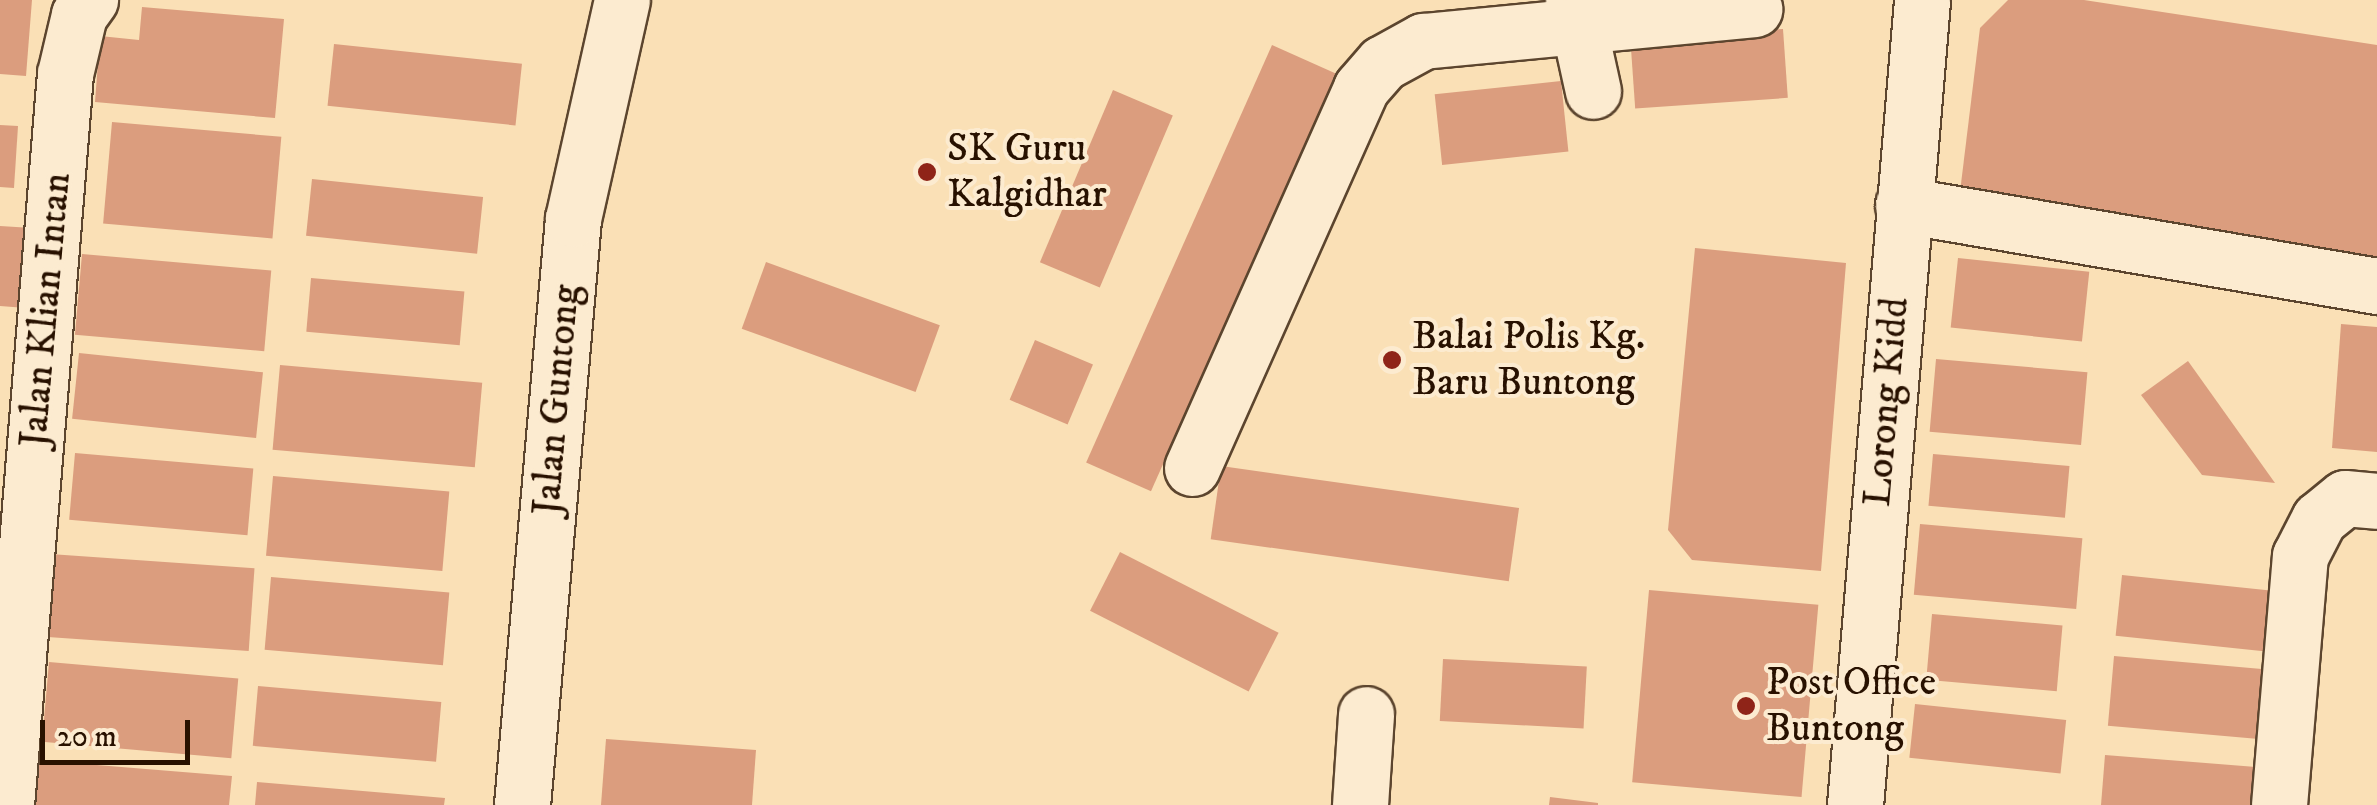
<!DOCTYPE html>
<html>
<head>
<meta charset="utf-8">
<style>
	body { margin:0 }
	#map { position:relative; width:2377px; height:805px; overflow:hidden; background:#fae0b6; font-family:"IM FELL DW Pica",serif }
	div>[style] { position:absolute }
	.building>* { inset:0; background:#db9d7e; transform-origin:0 0 }
	.roads { filter:drop-shadow(2px 0 #5c452e) drop-shadow(-2px 0 #5c452e) drop-shadow(0 2px #5c452e) drop-shadow(0 -2px #5c452e) }
	.minor>* { height:55px; margin:-27.5px; padding:0 27.5px; transform-origin:27.5px; border-radius:27.5px; background:#fcebd0 }
	.dots>* { width:28px; height:28px; translate:-50% -50%; box-sizing:border-box; border:5px solid #fcebd0; border-radius:50% }
	span { translate:-50% -50%; white-space:nowrap; text-align:center; line-height:1.15; -webkit-text-stroke:8px #fcebd0; paint-order:stroke }
	.poi-label { font-size:40px; color:#281100 }
	.left { translate:0 -50%; text-align:left }
	.street-label { font-size:40px; color:#281100 }
	.scale { position:absolute; left:40px; top:720px; width:150px; height:45px; box-sizing:border-box; border:5px solid #281100; border-top:0; padding-left:12px; font-size:30px; line-height:35px; white-space:nowrap; color:#281100; -webkit-text-stroke:8px #fcebd0; paint-order:stroke }
</style>
</head>
<body>
<div id="map">
	<div class="building">
		<i style="clip-path:polygon(0 0,32px 0,26px 76px,0 74px)"></i>
		<i style="clip-path:polygon(2008px 0,2084px 0,2377px 45px,2377px 267px,1960px 192px,1980px 28px)"></i>
		<i style="clip-path:polygon(142px 7px,284px 19px,275px 118px,95px 102px,100px 36px,139px 40px)"></i>
		<i style="left:1783px;top:29px;width:69px;height:153px;rotate:86deg"></i>
		<i style="left:334px;top:44px;width:189px;height:62px;rotate:6deg"></i>
		<i style="left:1272px;top:45px;width:71px;height:457px;rotate:24deg"></i>
		<i style="left:1561px;top:81px;width:71px;height:127px;rotate:84deg"></i>
		<i style="left:1113px;top:90px;width:65px;height:187px;rotate:23deg"></i>
		<i style="left:112px;top:122px;width:170px;height:102px;rotate:5deg"></i>
		<i style="clip-path:polygon(0 125px,18px 126px,14px 188px,0 187px)"></i>
		<i style="left:312px;top:179px;width:172px;height:57px;rotate:6deg"></i>
		<i style="clip-path:polygon(0 226px,32px 228px,26px 308px,0 306px)"></i>
		<i style="clip-path:polygon(1695px 248px,1846px 263px,1821px 571px,1692px 560px,1668px 530px)"></i>
		<i style="left:82px;top:254px;width:190px;height:81px;rotate:5deg"></i>
		<i style="left:1958px;top:258px;width:132px;height:70px;rotate:6deg"></i>
		<i style="left:766px;top:262px;width:185px;height:71px;rotate:20deg"></i>
		<i style="left:311px;top:278px;width:154px;height:54px;rotate:5deg"></i>
		<i style="clip-path:polygon(2341px 324px,2377px 327px,2377px 452px,2332px 448px)"></i>
		<i style="left:1035px;top:340px;width:63px;height:65px;rotate:23deg"></i>
		<i style="left:79px;top:353px;width:185px;height:66px;rotate:6deg"></i>
		<i style="left:1936px;top:359px;width:152px;height:73px;rotate:5deg"></i>
		<i style="clip-path:polygon(2188px 361px,2275px 483px,2202px 475px,2141px 395px)"></i>
		<i style="left:280px;top:365px;width:203px;height:85px;rotate:5deg"></i>
		<i style="left:75px;top:453px;width:179px;height:67px;rotate:5deg"></i>
		<i style="left:1933px;top:454px;width:137px;height:52px;rotate:5deg"></i>
		<i style="left:1221px;top:466px;width:301px;height:74px;rotate:8deg"></i>
		<i style="left:273px;top:476px;width:177px;height:80px;rotate:5deg"></i>
		<i style="left:1920px;top:524px;width:163px;height:71px;rotate:5deg"></i>
		<i style="left:1120px;top:552px;width:178px;height:66px;rotate:27deg"></i>
		<i style="left:50px;top:554px;width:205px;height:83px;rotate:4deg"></i>
		<i style="left:2122px;top:575px;width:149px;height:61px;rotate:6deg"></i>
		<i style="left:271px;top:577px;width:179px;height:73px;rotate:5deg"></i>
		<i style="left:1649px;top:590px;width:170px;height:193px;rotate:5deg"></i>
		<i style="left:1932px;top:614px;width:131px;height:66px;rotate:5deg"></i>
		<i style="left:2114px;top:656px;width:157px;height:70px;rotate:5deg"></i>
		<i style="left:1443px;top:659px;width:144px;height:62px;rotate:3deg"></i>
		<i style="left:49px;top:662px;width:190px;height:80px;rotate:5deg"></i>
		<i style="left:258px;top:686px;width:184px;height:60px;rotate:5deg"></i>
		<i style="left:1915px;top:704px;width:152px;height:54px;rotate:6deg"></i>
		<i style="clip-path:polygon(606px 739px,756px 750px,752px 805px,601px 805px)"></i>
		<i style="clip-path:polygon(2105px 755px,2256px 767px,2254px 805px,2101px 805px)"></i>
		<i style="clip-path:polygon(23px 759px,232px 776px,229px 805px,20px 805px)"></i>
		<i style="clip-path:polygon(257px 782px,445px 798px,444px 805px,255px 805px)"></i>
		<i style="clip-path:polygon(1550px 797px,1598px 803px,1598px 805px,1549px 805px)"></i>
	</div>
	<div class="roads">
		<div class="minor">
			<i style="left:1573px;top:0;width:93px;rotate:77.6deg"></i>
			<i style="left:1903px;top:205px;width:481px;rotate:9.7deg"></i>
			<i style="left:1192px;top:468px;width:416px;rotate:-66deg"></i>
			<i style="left:1361px;top:88px;width:33px;rotate:-49deg"></i>
			<i style="left:1383px;top:63px;width:46px;rotate:-28.8deg"></i>
			<i style="left:1423px;top:41px;width:333px;rotate:-5.5deg"></i>
			<i style="left:6px;top:805px;width:733px;rotate:-85.39deg"></i>
			<i style="left:65px;top:74px;width:61px;rotate:-76.7deg"></i>
			<i style="left:79px;top:15px;width:19px;rotate:-54deg"></i>
			<i style="left:522px;top:805px;width:588px;rotate:-85.03deg"></i>
			<i style="left:573px;top:219px;width:224px;rotate:-77.4deg"></i>
			<i style="left:1360px;top:805px;width:91px;rotate:-86.2deg"></i>
			<i style="left:1855px;top:805px;width:808px;rotate:-85.24deg"></i>
			<i style="left:2279px;top:805px;width:250px;rotate:-85.2deg"></i>
			<i style="left:2300px;top:556px;width:42px;rotate:-62.8deg"></i>
			<i style="left:2319px;top:519px;width:33px;rotate:-39deg"></i>
			<i style="left:2345px;top:498px;width:32px;rotate:5deg"></i>
		</div>
	</div>
	<div class="dots">
		<i style="left:927px;top:172px;background:#8f2418"></i>
		<i style="left:1392px;top:360px;background:#8f2418"></i>
		<i style="left:1746px;top:706px;background:#8f2418"></i>
	</div>
	<div class="poi-label">
		<span class="left" style="left:947px;top:172px">SK Guru<br>Kalgidhar</span>
		<span class="left" style="left:1412px;top:360px">Balai Polis Kg.<br>Baru Buntong</span>
		<span class="left" style="left:1766px;top:706px">Post Office<br>Buntong</span>
	</div>
	<div class="street-label">
		<span style="left:46px;top:310px;rotate:-85deg">Jalan Klian Intan</span>
		<span style="left:557px;top:400px;rotate:-85deg">Jalan Guntong</span>
		<span style="left:1887px;top:402px;rotate:-85deg">Lorong Kidd</span>
	</div>
	<div class="scale">20 m</div>
</div>
</body>
</html>
